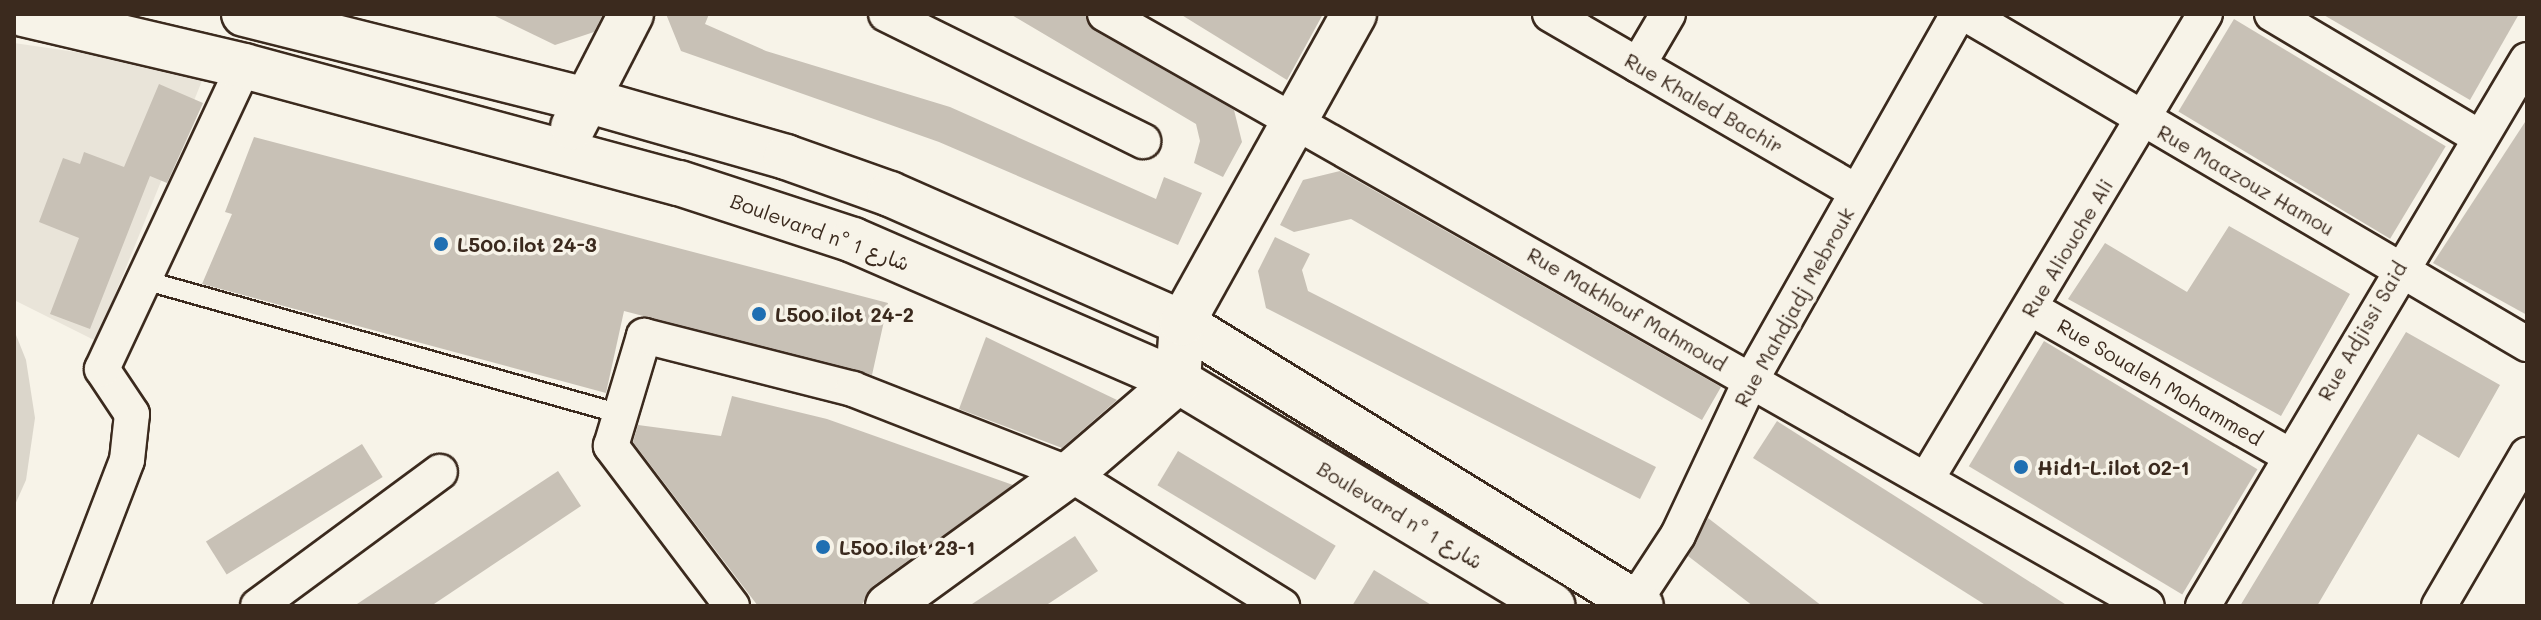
<!DOCTYPE html>
<html>
<head>
<meta charset="utf-8">
<style>
	body { margin:0 }
	#map { position:relative; width:2541px; height:620px; overflow:hidden; background:#f7f3e8; font-family:Mali,"Playpen Sans Arabic",sans-serif }
	div>[style] { position:absolute }
	.built>* { inset:0; background:#e9e4d9 }
	.green>* { inset:0; background:#dbd6cb }
	.building>* { inset:0; background:#c8c1b6; transform-origin:0 0 }
	.roads { filter:drop-shadow(2px 0 #3b2a1e) drop-shadow(-2px 0 #3b2a1e) drop-shadow(0 2px #3b2a1e) drop-shadow(0 -2px #3b2a1e) }
	.lane>* { height:18px; margin:-9px; padding:0 9px; transform-origin:9px; border-radius:9px; background:#f7f3e8 }
	.street>* { height:34px; margin:-17px; padding:0 17px; transform-origin:17px; border-radius:17px; background:#f7f3e8 }
	.secondary>* { height:44px; margin:-22px; padding:0 22px; transform-origin:22px; border-radius:22px; background:#f7f3e8 }
	.dots>* { width:22px; height:22px; translate:-50% -50%; box-sizing:border-box; border:4px solid #f7f3e8; border-radius:50% }
	span { translate:-50% -50%; white-space:nowrap; text-align:center; line-height:1.15; -webkit-text-stroke:7px #f7f3e8; paint-order:stroke }
	.street-label { font-size:20px; color:#3b2a1e }
	.poi-label { font-size:20px; color:#3b2a1e; font-weight:700 }
	.left { translate:0 -50%; text-align:left }
	.frame { position:absolute; inset:0; border:16px solid #3b2a1e; pointer-events:none }
</style>
</head>
<body>
<div id="map">
	<div class="built">
		<i style="clip-path:polygon(14px 43px,206px 71px,96px 341px,14px 300px)"></i>
	</div>
	<div class="green">
		<i style="clip-path:polygon(14px 330px,26px 360px,35px 418px,26px 480px,14px 507px)"></i>
	</div>
	<div class="building">
		<i style="clip-path:polygon(491px 14px,603px 14px,594px 32px,555px 45px)"></i>
		<i style="clip-path:polygon(666px 14px,709px 14px,705px 24px,766px 51px,950px 107px,1156px 199px,1164px 177px,1202px 193px,1178px 245px,939px 142px,681px 51px)"></i>
		<i style="clip-path:polygon(1010px 14px,1085px 14px,1095px 31px,1234px 110px,1242px 142px,1223px 177px,1194px 163px,1200px 141px,1196px 124px)"></i>
		<i style="clip-path:polygon(1180px 14px,1323px 14px,1287px 80px)"></i>
		<i style="clip-path:polygon(2322px 14px,2519px 14px,2470px 100px)"></i>
		<i style="left:2234px;top:19px;width:247px;height:108px;rotate:31deg"></i>
		<i style="clip-path:polygon(159px 84px,203px 103px,167px 183px,150px 176px,90px 329px,50px 314px,79px 238px,39px 222px,63px 158px,80px 164px,84px 152px,124px 167px)"></i>
		<i style="clip-path:polygon(2527px 119px,2527px 315px,2433px 263px)"></i>
		<i style="clip-path:polygon(254px 137px,888px 303px,872px 375px,624px 311px,606px 393px,202px 284px,232px 214px,225px 212px)"></i>
		<i style="clip-path:polygon(1340px 171px,1721px 387px,1702px 420px,1351px 219px,1294px 232px,1280px 225px,1303px 180px)"></i>
		<i style="clip-path:polygon(2229px 226px,2350px 294px,2281px 416px,2068px 299px,2105px 243px,2187px 292px)"></i>
		<i style="clip-path:polygon(1275px 237px,1310px 254px,1302px 270px,1308px 291px,1656px 467px,1640px 499px,1266px 308px,1258px 271px)"></i>
		<i style="clip-path:polygon(2406px 332px,2500px 385px,2459px 458px,2418px 434px,2317px 606px,2240px 606px)"></i>
		<i style="clip-path:polygon(986px 337px,1117px 400px,1062px 448px,959px 409px)"></i>
		<i style="left:2044px;top:341px;width:249px;height:146px;rotate:31deg"></i>
		<i style="clip-path:polygon(732px 396px,827px 419px,1013px 485px,873px 586px,861px 606px,758px 606px,633px 442px,638px 425px,721px 436px)"></i>
		<i style="clip-path:polygon(1777px 421px,2068px 606px,1987px 606px,1753px 458px)"></i>
		<i style="left:362px;top:444px;width:39px;height:184px;rotate:58deg"></i>
		<i style="left:1178px;top:451px;width:184px;height:40px;rotate:31deg"></i>
		<i style="clip-path:polygon(558px 471px,581px 506px,431px 606px,354px 606px)"></i>
		<i style="clip-path:polygon(1708px 518px,1822px 606px,1753px 606px,1688px 556px)"></i>
		<i style="clip-path:polygon(1075px 536px,1098px 571px,1045px 606px,969px 606px)"></i>
		<i style="clip-path:polygon(1374px 570px,1433px 606px,1352px 606px)"></i>
	</div>
	<div class="roads">
		<div class="lane">
			<i style="left:144px;top:280px;width:495px;rotate:15.7deg"></i>
		</div>
		<div class="street">
			<i style="left:886px;top:14px;width:287px;rotate:26.3deg"></i>
			<i style="left:1105px;top:14px;width:1198px;rotate:29.6deg"></i>
			<i style="left:1550px;top:14px;width:355px;rotate:30.1deg"></i>
			<i style="left:1966px;top:14px;width:651px;rotate:30.47deg"></i>
			<i style="left:2272px;top:14px;width:241px;rotate:30.7deg"></i>
			<i style="left:1638px;top:65px;width:59px;rotate:-59.5deg"></i>
			<i style="left:2030px;top:308px;width:299px;rotate:29.6deg"></i>
			<i style="left:1926px;top:480px;width:543px;rotate:-59.09deg"></i>
			<i style="left:1634px;top:602px;width:80px;rotate:-56.7deg"></i>
			<i style="left:1678px;top:535px;width:171px;rotate:-64.8deg"></i>
			<i style="left:1751px;top:380px;width:420px;rotate:-60.5deg"></i>
			<i style="left:71px;top:606px;width:156px;rotate:-69deg"></i>
			<i style="left:127px;top:460px;width:46px;rotate:-83.8deg"></i>
			<i style="left:132px;top:414px;width:54px;rotate:-123.7deg"></i>
			<i style="left:102px;top:369px;width:335px;rotate:-64.9deg"></i>
			<i style="left:258px;top:606px;width:226px;rotate:-36.4deg"></i>
			<i style="left:732px;top:606px;width:201px;rotate:-127.1deg"></i>
			<i style="left:611px;top:446px;width:115px;rotate:-73.3deg"></i>
			<i style="left:644px;top:336px;width:216px;rotate:14.2deg"></i>
			<i style="left:853px;top:389px;width:233px;rotate:21.4deg"></i>
			<i style="left:1070px;top:474px;width:250px;rotate:31.9deg"></i>
			<i style="left:2203px;top:606px;width:635px;rotate:-59.31deg"></i>
			<i style="left:2439px;top:606px;width:175px;rotate:-59.8deg"></i>
		</div>
		<div class="secondary">
			<i style="left:23px;top:14px;width:227px;rotate:13.2deg"></i>
			<i style="left:244px;top:66px;width:450px;rotate:15.1deg"></i>
			<i style="left:679px;top:183px;width:183px;rotate:18.1deg"></i>
			<i style="left:853px;top:240px;width:354px;rotate:23.5deg"></i>
			<i style="left:1178px;top:381px;width:437px;rotate:31deg"></i>
			<i style="left:244px;top:14px;width:349px;rotate:14.1deg"></i>
			<i style="left:583px;top:99px;width:211px;rotate:15.9deg"></i>
			<i style="left:786px;top:157px;width:110px;rotate:19.6deg"></i>
			<i style="left:890px;top:194px;width:319px;rotate:23.8deg"></i>
			<i style="left:1182px;top:323px;width:539px;rotate:31.66deg"></i>
			<i style="left:573px;top:127px;width:127px;rotate:-62.8deg"></i>
			<i style="left:888px;top:606px;width:225px;rotate:-36deg"></i>
			<i style="left:1070px;top:474px;width:143px;rotate:-40.7deg"></i>
			<i style="left:1178px;top:381px;width:58px;rotate:-86.1deg"></i>
			<i style="left:1182px;top:323px;width:354px;rotate:-60.9deg"></i>
		</div>
	</div>
	<div class="dots">
		<i style="left:441px;top:244px;background:#1f6fb2"></i>
		<i style="left:759px;top:314px;background:#1f6fb2"></i>
		<i style="left:2021px;top:467px;background:#1f6fb2"></i>
		<i style="left:823px;top:547px;background:#1f6fb2"></i>
	</div>
	<div class="street-label">
		<span style="left:1704px;top:103px;rotate:30deg">Rue Khaled Bachir</span>
		<span style="left:2246px;top:180px;rotate:30deg">Rue Maazouz Hamou</span>
		<span style="left:820px;top:232px;rotate:20deg">Boulevard n° شارع 1</span>
		<span style="left:2067px;top:248px;rotate:-59deg">Rue Aliouche Ali</span>
		<span style="left:1794px;top:307px;rotate:-61deg">Rue Mahdjadj Mebrouk</span>
		<span style="left:1627px;top:309px;rotate:30deg">Rue Makhlouf Mahmoud</span>
		<span style="left:2362px;top:331px;rotate:-60deg">Rue Adjissi Said</span>
		<span style="left:2160px;top:382px;rotate:30deg">Rue Soualeh Mohammed</span>
		<span style="left:1400px;top:515px;rotate:31deg">Boulevard n° شارع 1</span>
	</div>
	<div class="poi-label">
		<span class="left" style="left:457px;top:244px">L500.ilot 24-3</span>
		<span class="left" style="left:775px;top:314px">L500.ilot 24-2</span>
		<span class="left" style="left:2037px;top:467px">Hid1-L.ilot 02-1</span>
		<span class="left" style="left:839px;top:547px">L500.ilot 23-1</span>
	</div>
	<div class="frame"></div>
</div>
</body>
</html>
